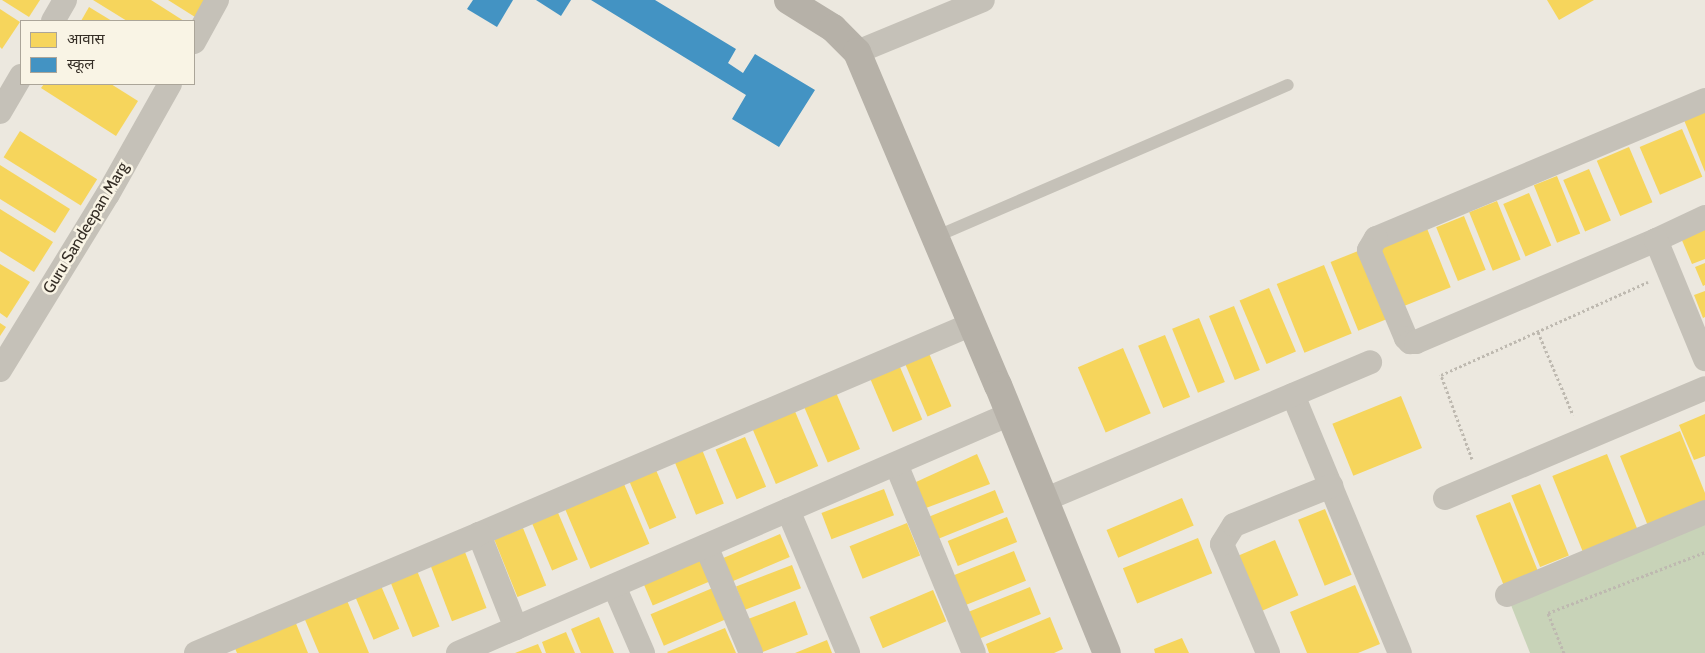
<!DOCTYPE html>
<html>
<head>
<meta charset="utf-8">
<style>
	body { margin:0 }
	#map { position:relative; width:1705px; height:653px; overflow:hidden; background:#ece8df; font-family:Cabin,"Noto Sans Devanagari",sans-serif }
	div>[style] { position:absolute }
	.green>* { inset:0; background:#c8d3b8 }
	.homes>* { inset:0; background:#f6d55c; transform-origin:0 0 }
	.schools>* { inset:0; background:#4393c3 }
	.path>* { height:3px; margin-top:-1.5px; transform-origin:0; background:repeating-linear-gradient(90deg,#beb9b0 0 2.5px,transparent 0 5px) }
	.lane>* { height:12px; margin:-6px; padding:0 6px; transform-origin:6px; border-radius:6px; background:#c5c1b8 }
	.street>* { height:24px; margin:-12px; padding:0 12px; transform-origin:12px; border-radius:12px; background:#c5c1b8 }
	.secondary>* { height:28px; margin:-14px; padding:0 14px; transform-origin:14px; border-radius:14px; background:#b6b1a8 }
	span { translate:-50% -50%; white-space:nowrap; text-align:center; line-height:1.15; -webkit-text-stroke:5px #f9f4e5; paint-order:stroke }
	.street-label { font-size:16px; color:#352e26 }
	.legend { position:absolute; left:20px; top:20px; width:175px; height:65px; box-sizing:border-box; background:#f9f4e5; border:1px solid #aba599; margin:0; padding:6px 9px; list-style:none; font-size:15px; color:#352e26 }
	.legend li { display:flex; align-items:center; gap:10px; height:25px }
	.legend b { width:25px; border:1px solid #aba599 }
</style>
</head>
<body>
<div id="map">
	<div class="green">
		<i style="clip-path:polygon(1705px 514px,1705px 653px,1530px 653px,1507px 595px)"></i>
	</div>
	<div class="homes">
		<i style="clip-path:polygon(2px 0,40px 0,29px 17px)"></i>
		<i style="clip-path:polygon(93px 0,151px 0,184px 21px,127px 21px)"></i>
		<i style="clip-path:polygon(168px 0,206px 0,195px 17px)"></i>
		<i style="clip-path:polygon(1547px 0,1594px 0,1559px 20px)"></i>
		<i style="clip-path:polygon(89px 7px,112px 21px,81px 21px)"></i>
		<i style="clip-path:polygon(0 9px,20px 22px,2px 49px,0 47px)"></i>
		<i style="clip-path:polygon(44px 84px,111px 84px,138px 101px,116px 136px,41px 88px)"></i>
		<i style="clip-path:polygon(1705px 112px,1705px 172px,1684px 120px)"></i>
		<i style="left:1682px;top:129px;width:52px;height:46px;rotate:67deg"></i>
		<i style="left:20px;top:131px;width:91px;height:31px;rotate:32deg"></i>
		<i style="left:1629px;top:147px;width:60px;height:35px;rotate:67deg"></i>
		<i style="clip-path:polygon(0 165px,70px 209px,55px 233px,0 199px)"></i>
		<i style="left:1589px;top:169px;width:56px;height:28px;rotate:67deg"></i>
		<i style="left:1557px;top:176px;width:62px;height:25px;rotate:68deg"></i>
		<i style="left:1529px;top:193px;width:57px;height:28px;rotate:67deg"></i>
		<i style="left:1497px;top:201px;width:63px;height:30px;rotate:68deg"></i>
		<i style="clip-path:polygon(0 209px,53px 242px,34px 272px,0 251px)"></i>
		<i style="left:1464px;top:216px;width:58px;height:30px;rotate:68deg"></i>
		<i style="left:1426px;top:226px;width:66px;height:57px;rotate:68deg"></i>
		<i style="clip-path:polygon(1705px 228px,1705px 259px,1692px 264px,1681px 238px)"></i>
		<i style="left:1363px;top:249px;width:74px;height:35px;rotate:68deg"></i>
		<i style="clip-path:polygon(1705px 263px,1705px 285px,1703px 286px,1695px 267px)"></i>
		<i style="clip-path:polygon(0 264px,30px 282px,7px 318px,0 313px)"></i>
		<i style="left:1324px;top:265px;width:74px;height:51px;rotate:68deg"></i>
		<i style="left:1269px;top:288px;width:69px;height:32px;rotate:67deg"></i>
		<i style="clip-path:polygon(1705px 291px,1705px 317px,1703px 318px,1694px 295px)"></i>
		<i style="left:1234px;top:306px;width:69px;height:27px;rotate:68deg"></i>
		<i style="left:1199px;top:318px;width:69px;height:29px;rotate:68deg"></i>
		<i style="clip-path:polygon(0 323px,6px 327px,0 336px)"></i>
		<i style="left:1165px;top:335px;width:67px;height:29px;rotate:68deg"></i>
		<i style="left:1123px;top:348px;width:71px;height:49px;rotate:67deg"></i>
		<i style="left:928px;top:351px;width:60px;height:26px;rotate:67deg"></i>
		<i style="left:900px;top:367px;width:57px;height:32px;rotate:67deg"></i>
		<i style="left:835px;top:390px;width:64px;height:35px;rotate:67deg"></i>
		<i style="left:1401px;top:396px;width:56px;height:74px;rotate:68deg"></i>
		<i style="left:794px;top:409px;width:62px;height:46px;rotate:67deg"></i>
		<i style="clip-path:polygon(1705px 414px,1705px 456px,1694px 460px,1679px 425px)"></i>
		<i style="clip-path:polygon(1680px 431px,1705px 493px,1705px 503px,1648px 526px,1620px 456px)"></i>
		<i style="left:745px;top:437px;width:54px;height:32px;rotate:67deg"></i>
		<i style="left:701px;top:447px;width:61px;height:30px;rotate:68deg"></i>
		<i style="clip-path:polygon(977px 454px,990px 484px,926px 508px,916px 482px)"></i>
		<i style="left:1607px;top:454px;width:81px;height:59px;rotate:68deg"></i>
		<i style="left:656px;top:470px;width:52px;height:29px;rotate:67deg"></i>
		<i style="left:624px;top:484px;width:65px;height:64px;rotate:67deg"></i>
		<i style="left:1540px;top:484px;width:77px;height:31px;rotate:68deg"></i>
		<i style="left:884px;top:489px;width:28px;height:67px;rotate:69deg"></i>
		<i style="left:995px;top:490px;width:24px;height:72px;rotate:68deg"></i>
		<i style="left:1182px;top:498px;width:30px;height:82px;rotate:67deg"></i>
		<i style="left:1510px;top:502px;width:74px;height:37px;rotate:68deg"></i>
		<i style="left:556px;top:508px;width:56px;height:28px;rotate:67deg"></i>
		<i style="left:1325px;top:509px;width:71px;height:29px;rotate:68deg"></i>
		<i style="left:1007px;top:517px;width:27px;height:64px;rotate:68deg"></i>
		<i style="left:907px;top:523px;width:35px;height:62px;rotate:68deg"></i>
		<i style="left:523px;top:528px;width:62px;height:31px;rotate:68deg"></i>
		<i style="left:780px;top:534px;width:25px;height:68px;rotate:67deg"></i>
		<i style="left:1198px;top:538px;width:38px;height:81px;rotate:68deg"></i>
		<i style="left:1275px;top:540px;width:60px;height:42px;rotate:67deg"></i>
		<i style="left:1014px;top:551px;width:32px;height:73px;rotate:68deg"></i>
		<i style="left:465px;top:552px;width:60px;height:37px;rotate:69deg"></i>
		<i style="left:698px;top:556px;width:28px;height:61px;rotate:67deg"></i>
		<i style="left:792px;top:565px;width:25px;height:60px;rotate:69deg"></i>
		<i style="left:416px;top:568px;width:63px;height:29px;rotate:68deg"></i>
		<i style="left:379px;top:581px;width:52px;height:28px;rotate:67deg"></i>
		<i style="clip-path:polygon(1355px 585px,1380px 644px,1358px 653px,1307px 653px,1290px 612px)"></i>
		<i style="left:715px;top:587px;width:34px;height:70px;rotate:67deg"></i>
		<i style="left:1030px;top:587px;width:29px;height:74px;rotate:68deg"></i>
		<i style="left:933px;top:590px;width:34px;height:69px;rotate:67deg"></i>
		<i style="clip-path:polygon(346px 598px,369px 653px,319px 653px,303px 615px)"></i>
		<i style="left:795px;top:601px;width:36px;height:51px;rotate:69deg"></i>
		<i style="clip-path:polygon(599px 617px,614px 653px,581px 653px,571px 629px)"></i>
		<i style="clip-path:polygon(1050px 617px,1063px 649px,1054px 653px,989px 653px,986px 644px)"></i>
		<i style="clip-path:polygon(295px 621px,308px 653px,237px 653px,234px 646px)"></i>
		<i style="clip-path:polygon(725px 628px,736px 653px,668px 653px,667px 652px)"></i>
		<i style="clip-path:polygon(566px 632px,575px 653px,546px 653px,542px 642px)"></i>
		<i style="clip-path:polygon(1182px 638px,1189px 653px,1155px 653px,1154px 649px)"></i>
		<i style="clip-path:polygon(827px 640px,832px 653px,795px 653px)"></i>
		<i style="clip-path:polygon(538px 644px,542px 653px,515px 653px)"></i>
	</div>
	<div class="schools">
		<i style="clip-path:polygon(473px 0,513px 0,497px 27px,467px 9px)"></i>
		<i style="clip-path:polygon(536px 0,571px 0,561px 16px)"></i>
		<i style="clip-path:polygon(591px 0,655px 0,736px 49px,728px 63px,743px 73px,755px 54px,815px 90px,779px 147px,732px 119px,746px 95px)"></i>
	</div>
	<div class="path">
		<i style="left:1538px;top:332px;width:90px;rotate:67.1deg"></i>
		<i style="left:1472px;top:459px;width:90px;rotate:-110.3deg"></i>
		<i style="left:1441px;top:375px;width:227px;rotate:-24.2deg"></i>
		<i style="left:1564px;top:653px;width:43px;rotate:-111.8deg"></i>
		<i style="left:1548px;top:613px;width:168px;rotate:-21.2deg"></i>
	</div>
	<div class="lane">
		<i style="left:935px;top:237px;width:384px;rotate:-23.3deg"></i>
	</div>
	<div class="street">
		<i style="left:53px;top:21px;width:24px;rotate:-60deg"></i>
		<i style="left:194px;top:42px;width:48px;rotate:-61.3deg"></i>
		<i style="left:857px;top:52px;width:136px;rotate:-22.4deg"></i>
		<i style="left:1705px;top:100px;width:357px;rotate:157.2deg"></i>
		<i style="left:1376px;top:238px;width:14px;rotate:120deg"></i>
		<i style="left:1369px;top:250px;width:95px;rotate:67.2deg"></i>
		<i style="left:1406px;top:338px;width:6px;rotate:45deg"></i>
		<i style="left:1410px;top:342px;width:6px"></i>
		<i style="left:1416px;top:342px;width:261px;rotate:-23deg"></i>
		<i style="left:1656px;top:240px;width:54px;rotate:-25.1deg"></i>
		<i style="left:0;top:112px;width:42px;rotate:-59.7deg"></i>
		<i style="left:1656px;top:240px;width:129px;rotate:67.6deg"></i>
		<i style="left:0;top:370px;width:206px;rotate:-58.5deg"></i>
		<i style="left:108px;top:194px;width:126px;rotate:-60.6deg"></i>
		<i style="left:1293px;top:395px;width:279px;rotate:67.5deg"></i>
		<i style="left:896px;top:464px;width:204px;rotate:67.6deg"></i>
		<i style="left:1445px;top:498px;width:282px;rotate:-22.9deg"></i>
		<i style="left:1044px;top:500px;width:354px;rotate:-22.9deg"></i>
		<i style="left:788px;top:510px;width:155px;rotate:67.2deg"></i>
		<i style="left:706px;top:546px;width:116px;rotate:67.2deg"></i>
		<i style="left:614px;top:586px;width:73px;rotate:66.6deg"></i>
		<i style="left:1507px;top:595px;width:215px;rotate:-22.7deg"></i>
		<i style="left:516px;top:628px;width:101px;rotate:-111.5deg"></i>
		<i style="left:479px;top:534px;width:536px;rotate:-23.07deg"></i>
		<i style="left:196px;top:653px;width:307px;rotate:-22.8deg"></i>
		<i style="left:458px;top:653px;width:599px;rotate:-23.4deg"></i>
		<i style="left:1268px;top:653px;width:118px;rotate:-112.9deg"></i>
		<i style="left:1222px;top:544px;width:22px;rotate:-58deg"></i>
		<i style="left:1234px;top:525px;width:105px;rotate:-21.9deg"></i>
	</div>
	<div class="secondary">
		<i style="left:788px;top:0;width:53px;rotate:31.9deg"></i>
		<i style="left:833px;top:28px;width:34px;rotate:45deg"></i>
		<i style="left:857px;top:52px;width:362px;rotate:67.1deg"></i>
		<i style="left:998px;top:385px;width:289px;rotate:67.9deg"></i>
	</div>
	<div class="street-label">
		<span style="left:86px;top:228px;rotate:-59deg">Guru Sandeepan Marg</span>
	</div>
	<ul class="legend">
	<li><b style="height:14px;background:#f6d55c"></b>आवास</li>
	<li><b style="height:14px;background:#4393c3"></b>स्कूल</li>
	</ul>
</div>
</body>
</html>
